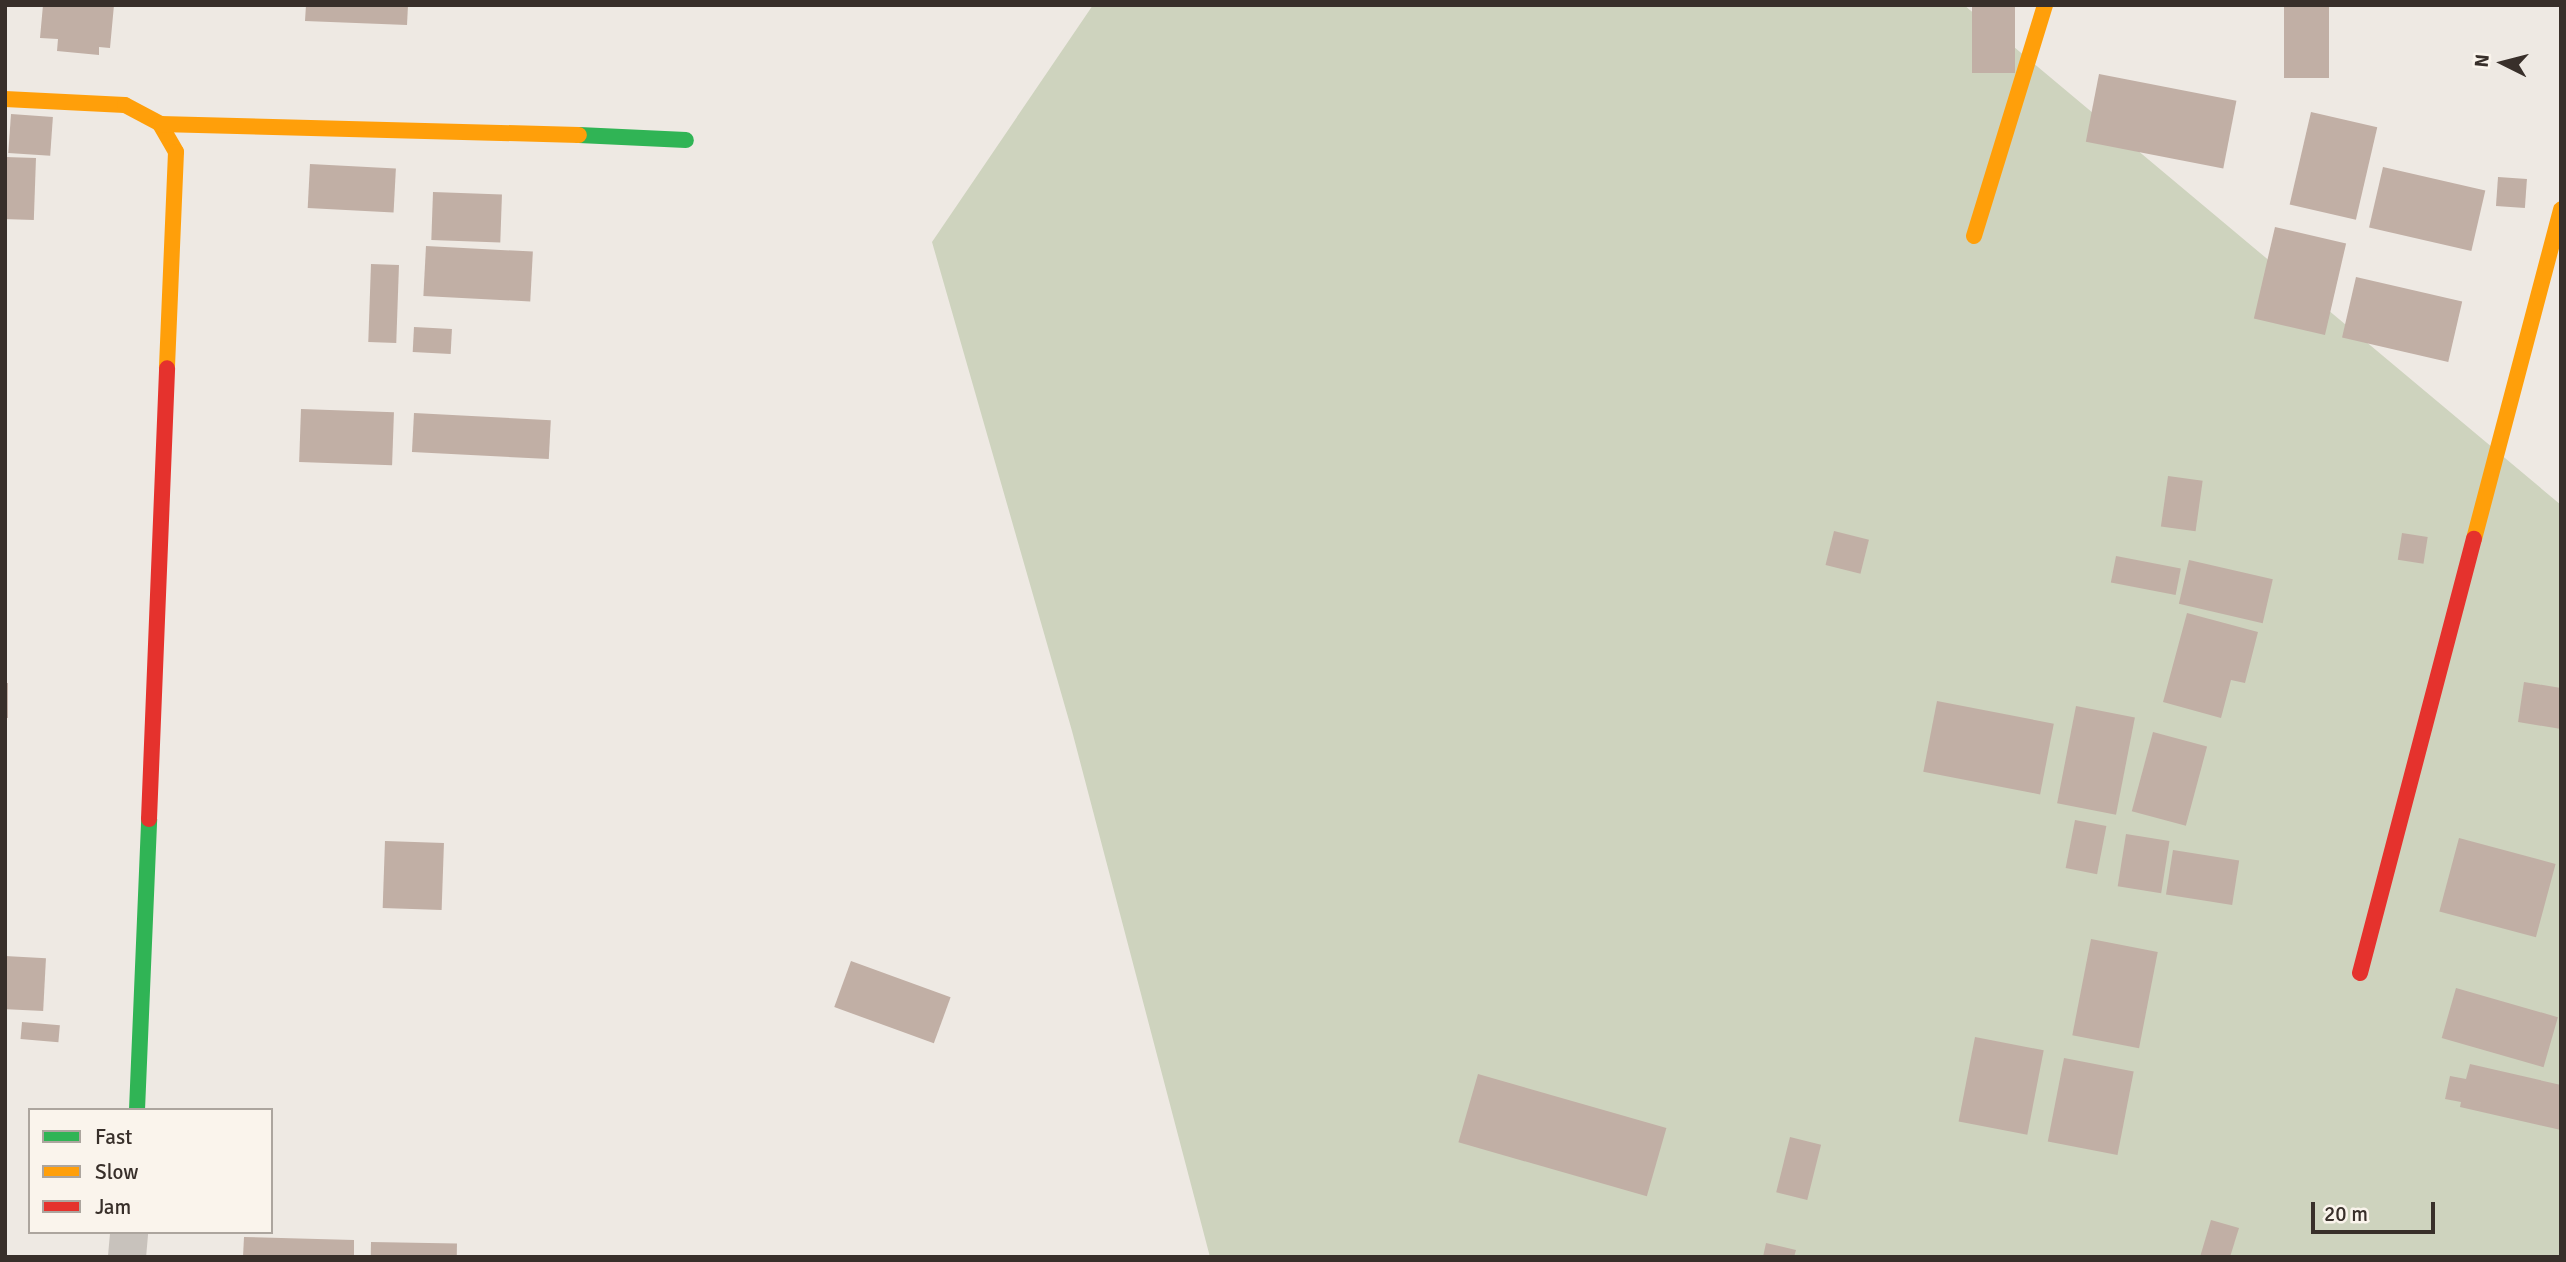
<!DOCTYPE html>
<html>
<head>
<meta charset="utf-8">
<style>
	body { margin:0 }
	#map { position:relative; width:2566px; height:1262px; overflow:hidden; background:#eee9e3; font-family:Signika,sans-serif }
	div>[style] { position:absolute }
	.green>* { inset:0; background:#ced3be }
	.building>* { inset:0; background:#c1afa5; transform-origin:0 0 }
	.street>* { height:38px; margin:-19px; padding:0 19px; transform-origin:19px; border-radius:19px; background:#c8c2bc }
	.fast>* { height:16px; margin:-8px; padding:0 8px; transform-origin:8px; border-radius:8px; background:#30b455 }
	.slow>* { height:16px; margin:-8px; padding:0 8px; transform-origin:8px; border-radius:8px; background:#ff9f0a }
	.jam>* { height:16px; margin:-8px; padding:0 8px; transform-origin:8px; border-radius:8px; background:#e5322d }
	span { translate:-50% -50%; white-space:nowrap; text-align:center; line-height:1.15; -webkit-text-stroke:5px #faf4ec; paint-order:stroke }
	.frame { position:absolute; inset:0; border:7px solid #382f2a; pointer-events:none }
	.legend { position:absolute; left:28px; top:1108px; width:245px; height:126px; box-sizing:border-box; background:#faf4ec; border:2px solid #aca59e; margin:0; padding:9px 12px; list-style:none; font-size:21px; color:#382f2a }
	.legend li { display:flex; align-items:center; gap:14px; height:35px }
	.legend b { width:35px; border:2px solid #aca59e }
	.north { position:absolute; left:2468px; top:28px; width:70px; height:70px; -webkit-text-stroke:5px #faf4ec; paint-order:stroke; rotate:276deg; font-size:19px; font-weight:700; line-height:28px; text-align:center; color:#382f2a }
	.north::after { content:''; display:block; margin:auto; width:24px; height:32px; background:#382f2a; clip-path:polygon(50% 0,100% 100%,50% 72%,0 100%) }
	.scale { position:absolute; left:2311px; top:1202px; width:124px; height:32px; box-sizing:border-box; border:4px solid #382f2a; border-top:0; padding-left:9px; font-size:21px; line-height:24px; white-space:nowrap; color:#382f2a; -webkit-text-stroke:5px #faf4ec; paint-order:stroke }
</style>
</head>
<body>
<div id="map">
	<div class="green">
		<i style="clip-path:polygon(1093px 5px,1964px 5px,2561px 505px,2561px 1257px,1210px 1257px,1072px 731px,932px 242px)"></i>
	</div>
	<div class="building">
		<i style="clip-path:polygon(43px 5px,114px 5px,110px 48px,99px 47px,99px 55px,57px 51px,58px 39px,40px 38px)"></i>
		<i style="clip-path:polygon(306px 5px,408px 5px,407px 25px,305px 21px)"></i>
		<i style="left:1972px;top:5px;width:43px;height:68px"></i>
		<i style="left:2284px;top:5px;width:45px;height:73px"></i>
		<i style="left:2099px;top:74px;width:140px;height:69px;rotate:11deg"></i>
		<i style="left:2311px;top:112px;width:68px;height:95px;rotate:13deg"></i>
		<i style="left:11px;top:114px;width:42px;height:39px;rotate:4deg"></i>
		<i style="left:5px;top:157px;width:31px;height:62px;rotate:2deg"></i>
		<i style="left:310px;top:164px;width:86px;height:44px;rotate:3deg"></i>
		<i style="left:2383px;top:167px;width:105px;height:62px;rotate:13deg"></i>
		<i style="left:2498px;top:177px;width:29px;height:29px;rotate:4deg"></i>
		<i style="left:433px;top:192px;width:69px;height:48px;rotate:2deg"></i>
		<i style="left:2275px;top:227px;width:73px;height:94px;rotate:13deg"></i>
		<i style="left:426px;top:246px;width:107px;height:50px;rotate:3deg"></i>
		<i style="left:371px;top:264px;width:28px;height:78px;rotate:2deg"></i>
		<i style="left:2356px;top:277px;width:109px;height:62px;rotate:13deg"></i>
		<i style="left:414px;top:327px;width:38px;height:25px;rotate:3deg"></i>
		<i style="left:301px;top:409px;width:93px;height:53px;rotate:2deg"></i>
		<i style="left:414px;top:413px;width:137px;height:39px;rotate:3deg"></i>
		<i style="left:2168px;top:476px;width:35px;height:51px;rotate:8deg"></i>
		<i style="left:1834px;top:531px;width:36px;height:35px;rotate:14deg"></i>
		<i style="left:2402px;top:533px;width:26px;height:27px;rotate:9deg"></i>
		<i style="left:2116px;top:556px;width:66px;height:27px;rotate:11deg"></i>
		<i style="left:2189px;top:560px;width:86px;height:45px;rotate:13deg"></i>
		<i style="clip-path:polygon(2187px 613px,2258px 632px,2245px 683px,2231px 680px,2221px 718px,2163px 702px)"></i>
		<i style="clip-path:polygon(2524px 682px,2561px 688px,2561px 729px,2518px 722px)"></i>
		<i style="left:5px;top:683px;width:3px;height:35px"></i>
		<i style="left:1937px;top:701px;width:119px;height:72px;rotate:11deg"></i>
		<i style="left:2076px;top:706px;width:60px;height:99px;rotate:11deg"></i>
		<i style="left:2153px;top:732px;width:56px;height:82px;rotate:15deg"></i>
		<i style="left:2075px;top:820px;width:32px;height:49px;rotate:11deg"></i>
		<i style="left:2126px;top:834px;width:44px;height:53px;rotate:9deg"></i>
		<i style="left:2459px;top:838px;width:100px;height:76px;rotate:15deg"></i>
		<i style="left:385px;top:841px;width:59px;height:67px;rotate:2deg"></i>
		<i style="left:2173px;top:850px;width:67px;height:45px;rotate:9deg"></i>
		<i style="left:2091px;top:939px;width:68px;height:98px;rotate:11deg"></i>
		<i style="left:5px;top:956px;width:41px;height:53px;rotate:3deg"></i>
		<i style="left:851px;top:961px;width:106px;height:49px;rotate:20deg"></i>
		<i style="left:2456px;top:988px;width:106px;height:52px;rotate:16deg"></i>
		<i style="left:22px;top:1022px;width:38px;height:17px;rotate:5deg"></i>
		<i style="left:1975px;top:1037px;width:70px;height:86px;rotate:11deg"></i>
		<i style="left:2064px;top:1058px;width:71px;height:85px;rotate:11deg"></i>
		<i style="clip-path:polygon(2470px 1064px,2561px 1085px,2561px 1130px,2460px 1107px,2461px 1102px,2445px 1099px,2450px 1076px,2466px 1079px)"></i>
		<i style="left:1478px;top:1074px;width:196px;height:71px;rotate:16deg"></i>
		<i style="left:1790px;top:1137px;width:32px;height:57px;rotate:14deg"></i>
		<i style="clip-path:polygon(2211px 1220px,2239px 1228px,2230px 1257px,2200px 1257px)"></i>
		<i style="clip-path:polygon(244px 1237px,354px 1240px,354px 1257px,243px 1257px)"></i>
		<i style="left:371px;top:1242px;width:86px;height:15px;rotate:1deg"></i>
		<i style="clip-path:polygon(1766px 1243px,1796px 1250px,1794px 1257px,1763px 1257px)"></i>
	</div>
	<div class="street">
		<i style="left:127px;top:1257px;width:25px;rotate:-85deg"></i>
	</div>
	<div class="fast">
		<i style="left:579px;top:135px;width:107px;rotate:2.7deg"></i>
		<i style="left:137px;top:1110px;width:291px;rotate:-87.6deg"></i>
	</div>
	<div class="slow">
		<i style="left:5px;top:99px;width:120px;rotate:2.9deg"></i>
		<i style="left:125px;top:105px;width:40px;rotate:28deg"></i>
		<i style="left:160px;top:124px;width:32px;rotate:60deg"></i>
		<i style="left:176px;top:152px;width:216px;rotate:92.4deg"></i>
		<i style="left:160px;top:124px;width:419px;rotate:1.5deg"></i>
		<i style="left:1974px;top:236px;width:242px;rotate:-72.9deg"></i>
		<i style="left:2474px;top:539px;width:341px;rotate:-75.2deg"></i>
	</div>
	<div class="jam">
		<i style="left:149px;top:819px;width:451px;rotate:-87.7deg"></i>
		<i style="left:2360px;top:973px;width:449px;rotate:-75.3deg"></i>
	</div>
	<div class="frame"></div>
	<ul class="legend">
	<li><b style="height:9px;background:#30b455"></b>Fast</li>
	<li><b style="height:9px;background:#ff9f0a"></b>Slow</li>
	<li><b style="height:9px;background:#e5322d"></b>Jam</li>
	</ul>
	<div class="north">N</div>
	<div class="scale">20 m</div>
</div>
</body>
</html>
